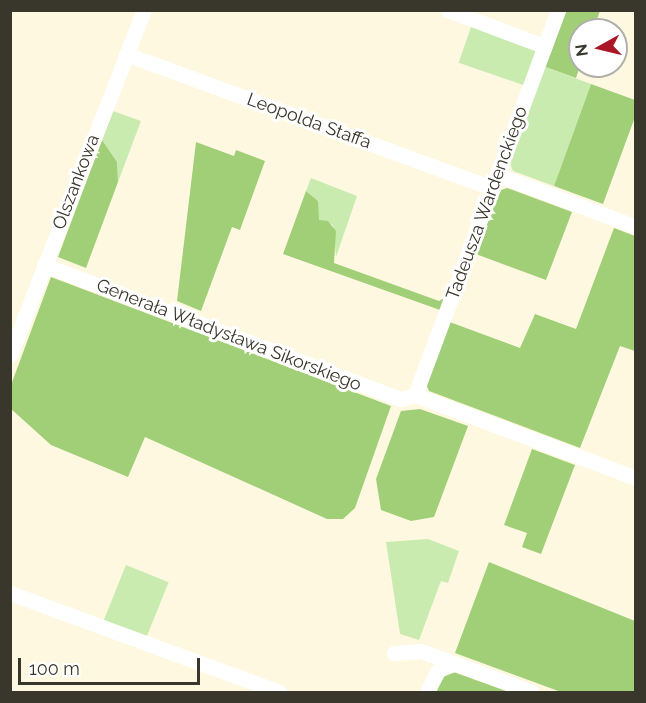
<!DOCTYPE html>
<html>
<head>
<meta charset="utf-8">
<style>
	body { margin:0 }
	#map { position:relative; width:646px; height:703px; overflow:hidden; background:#fff8e1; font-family:Raleway,sans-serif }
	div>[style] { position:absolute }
	.green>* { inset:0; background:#c9ebb0; transform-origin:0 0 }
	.forest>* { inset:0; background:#a0cf78 }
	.minor>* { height:15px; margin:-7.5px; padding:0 7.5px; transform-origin:7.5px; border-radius:7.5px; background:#fff }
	span { translate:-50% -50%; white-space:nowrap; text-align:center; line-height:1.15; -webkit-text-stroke:6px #fff; paint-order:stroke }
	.street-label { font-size:18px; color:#39362b }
	.frame { position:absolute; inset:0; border:12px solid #39362b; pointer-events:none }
	.north { position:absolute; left:568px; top:18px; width:60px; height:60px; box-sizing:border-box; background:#fff; border:2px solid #b0afaa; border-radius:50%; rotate:262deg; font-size:16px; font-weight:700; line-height:24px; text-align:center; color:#39362b }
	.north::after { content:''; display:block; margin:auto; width:21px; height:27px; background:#ab1627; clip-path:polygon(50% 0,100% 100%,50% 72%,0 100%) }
	.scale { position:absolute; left:18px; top:658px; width:182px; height:27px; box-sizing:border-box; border:3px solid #39362b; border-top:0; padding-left:8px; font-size:18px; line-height:21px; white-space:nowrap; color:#39362b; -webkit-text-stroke:4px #fff; paint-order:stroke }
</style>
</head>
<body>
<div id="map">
	<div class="green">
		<i style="left:472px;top:24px;width:69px;height:41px;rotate:19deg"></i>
		<i style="clip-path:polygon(543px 66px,591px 84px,554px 186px,513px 171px,508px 159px)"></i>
		<i style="clip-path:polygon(113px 111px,141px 121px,118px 182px,117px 162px,102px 140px)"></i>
		<i style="clip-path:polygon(311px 178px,357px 196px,336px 257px,333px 225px,318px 220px,318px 201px,306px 191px)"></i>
		<i style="clip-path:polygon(428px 539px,459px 551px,448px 583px,441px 581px,419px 640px,400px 634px,386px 542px)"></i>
		<i style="left:126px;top:565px;width:46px;height:62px;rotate:22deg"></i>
	</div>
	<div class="forest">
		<i style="clip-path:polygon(563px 11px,600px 11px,593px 30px,580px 30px,580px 66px,576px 78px,543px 66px)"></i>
		<i style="clip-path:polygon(591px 84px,635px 100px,635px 117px,603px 204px,554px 186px)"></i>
		<i style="clip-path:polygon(102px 140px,117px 162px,118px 182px,86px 268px,58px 257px)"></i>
		<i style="clip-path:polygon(196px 142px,234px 156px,236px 150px,265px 161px,240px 230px,232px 227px,201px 311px,177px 301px)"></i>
		<i style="clip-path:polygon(507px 188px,572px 212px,546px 280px,473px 253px,495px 192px)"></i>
		<i style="clip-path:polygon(306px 191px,318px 201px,319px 220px,328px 221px,336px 231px,334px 263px,439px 301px,444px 298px,440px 310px,283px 254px)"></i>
		<i style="clip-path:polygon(614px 228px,635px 236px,635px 351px,620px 346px,580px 448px,429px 391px,425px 382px,447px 321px,520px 348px,535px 314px,576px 329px)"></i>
		<i style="clip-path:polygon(51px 277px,391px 406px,355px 508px,343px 519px,327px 519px,145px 437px,128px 477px,51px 445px,10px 408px,11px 385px)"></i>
		<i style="clip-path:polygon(420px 409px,468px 426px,434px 517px,411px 521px,381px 510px,376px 479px,401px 411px)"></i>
		<i style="clip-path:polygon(532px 449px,575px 465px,541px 554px,522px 547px,527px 533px,504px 525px)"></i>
		<i style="clip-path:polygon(489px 562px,635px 621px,635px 692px,561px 692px,455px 653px)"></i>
		<i style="clip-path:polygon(448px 670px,509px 692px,435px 692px)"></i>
	</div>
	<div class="minor">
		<i style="left:448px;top:10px;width:103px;rotate:20.6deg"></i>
		<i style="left:126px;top:54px;width:391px;rotate:20.1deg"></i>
		<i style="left:498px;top:175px;width:147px;rotate:20.6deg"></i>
		<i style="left:44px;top:265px;width:381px;rotate:20.6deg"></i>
		<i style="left:401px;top:399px;width:15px;rotate:-16deg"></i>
		<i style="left:10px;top:355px;width:370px;rotate:-68.8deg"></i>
		<i style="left:415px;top:395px;width:411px;rotate:-69.6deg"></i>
		<i style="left:415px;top:395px;width:236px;rotate:20.6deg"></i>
		<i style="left:10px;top:593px;width:287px;rotate:20.2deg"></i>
		<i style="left:394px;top:653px;width:27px;rotate:-4deg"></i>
		<i style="left:421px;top:651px;width:118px;rotate:20.3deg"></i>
		<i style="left:427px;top:692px;width:25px;rotate:-63deg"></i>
		<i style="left:438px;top:670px;width:17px;rotate:-21deg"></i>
	</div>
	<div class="street-label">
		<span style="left:309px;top:121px;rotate:20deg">Leopolda Staffa</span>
		<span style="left:76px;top:182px;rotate:-69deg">Olszankowa</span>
		<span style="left:487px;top:203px;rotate:-70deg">Tadeusza Wardenckiego</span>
		<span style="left:229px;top:335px;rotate:21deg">Generała Władysława Sikorskiego</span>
	</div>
	<div class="frame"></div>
	<div class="north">N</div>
	<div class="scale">100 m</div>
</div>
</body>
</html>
